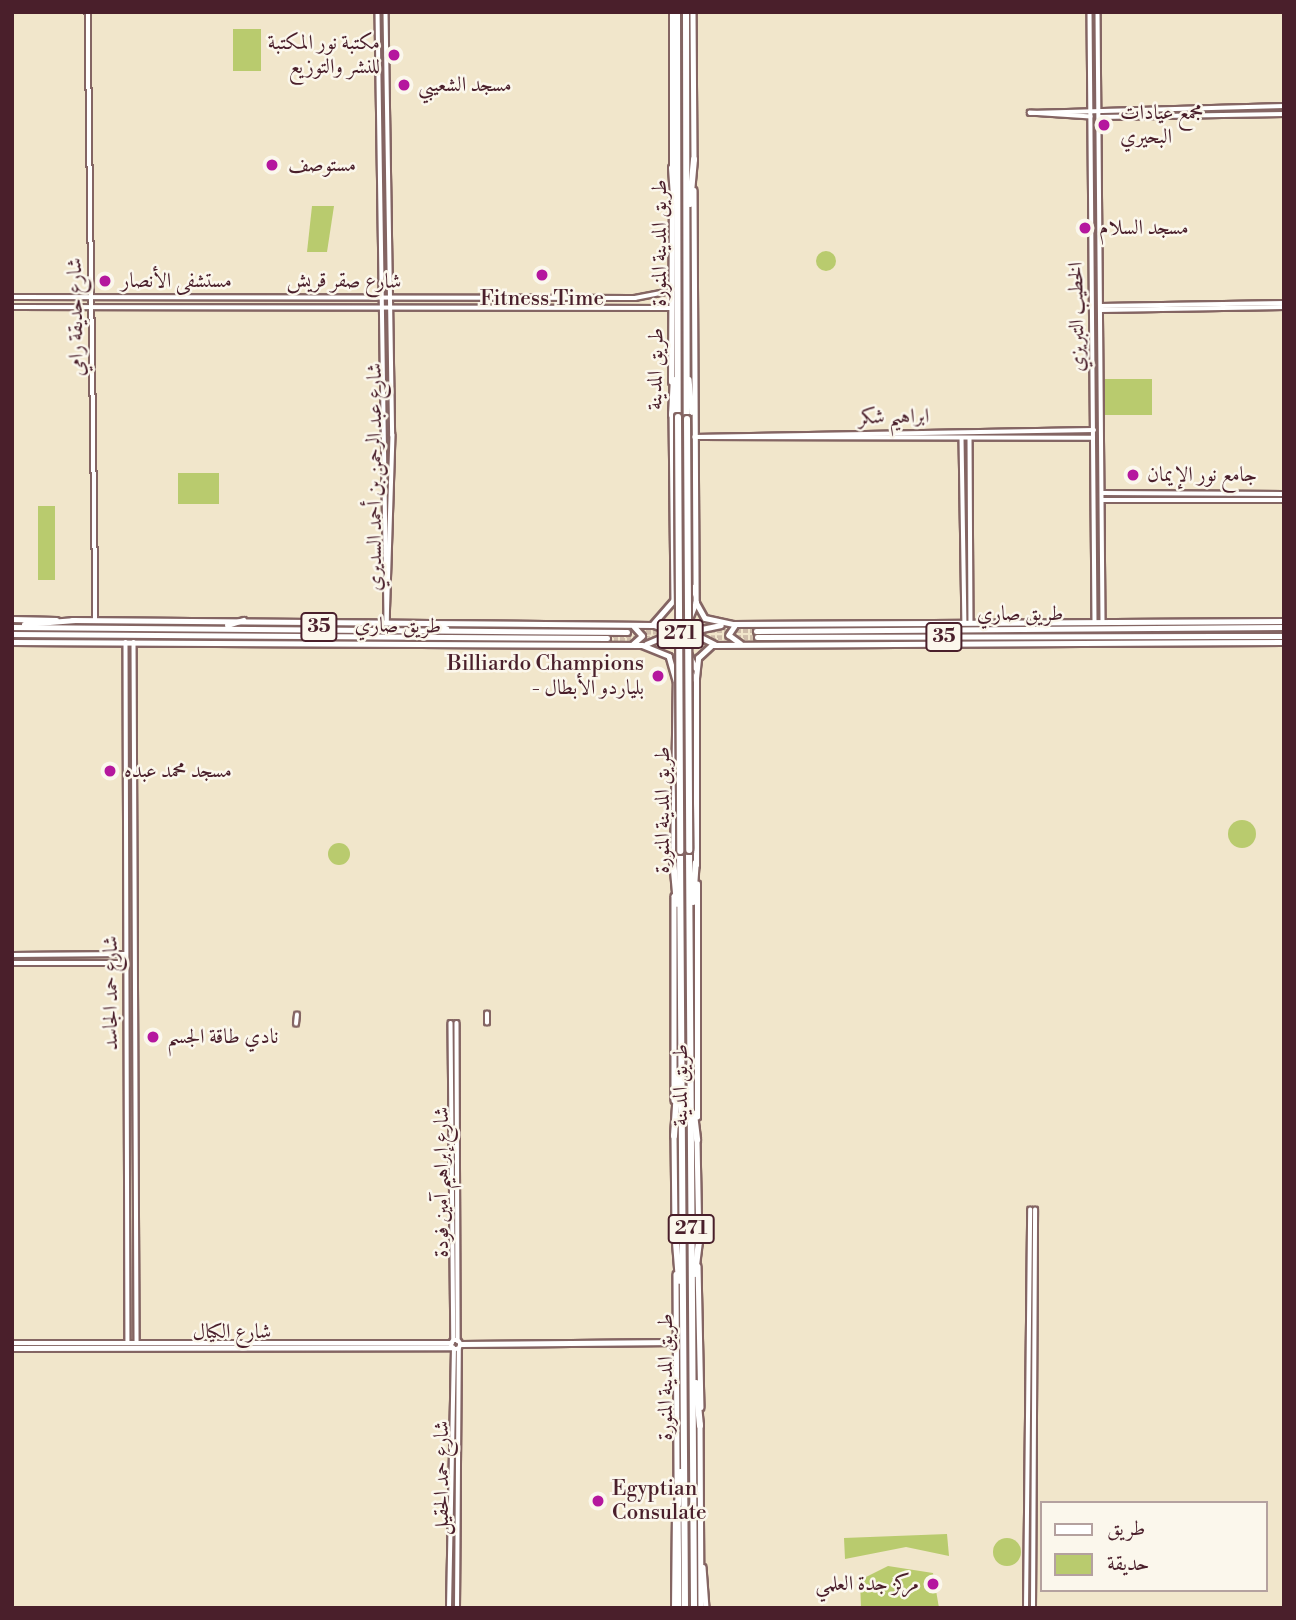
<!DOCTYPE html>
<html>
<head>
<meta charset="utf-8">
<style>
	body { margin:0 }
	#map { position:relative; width:1296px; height:1620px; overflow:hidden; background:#f1e6cb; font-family:"Libre Bodoni",Amiri,serif }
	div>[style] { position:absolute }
	.green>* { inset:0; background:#b9cb6e; transform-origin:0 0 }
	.round { border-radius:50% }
	.primary-tunnel>* { height:4.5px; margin-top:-2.25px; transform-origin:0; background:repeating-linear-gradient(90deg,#d0beab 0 4.5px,transparent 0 6.5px) }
	.roads { filter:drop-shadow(2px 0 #846563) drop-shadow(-2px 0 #846563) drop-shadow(0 2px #846563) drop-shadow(0 -2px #846563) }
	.tertiary>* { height:3.5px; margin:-1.75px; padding:0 1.75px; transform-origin:1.75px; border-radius:1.75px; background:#fff }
	.secondary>* { height:4.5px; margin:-2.25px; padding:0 2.25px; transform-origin:2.25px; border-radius:2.25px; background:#fff }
	.secondary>.ring { margin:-2.25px; padding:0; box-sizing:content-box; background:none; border:4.5px solid #fff; border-radius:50% }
	.primary>* { height:4.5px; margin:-2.25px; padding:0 2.25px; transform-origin:2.25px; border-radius:2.25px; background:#fff }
	.motorway>* { height:6px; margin:-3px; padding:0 3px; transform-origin:3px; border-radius:3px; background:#fff }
	.bridges { filter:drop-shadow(2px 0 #846563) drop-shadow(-2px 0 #846563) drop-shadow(0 2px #846563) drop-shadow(0 -2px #846563) }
	.motorway-bridge>* { height:6px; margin:-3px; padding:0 3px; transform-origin:3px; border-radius:3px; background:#fff }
	.dots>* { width:19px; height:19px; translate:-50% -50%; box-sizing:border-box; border:4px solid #fbf7ec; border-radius:50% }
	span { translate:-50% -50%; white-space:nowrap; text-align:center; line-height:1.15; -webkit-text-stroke:5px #fbf7ec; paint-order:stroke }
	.shield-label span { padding:2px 5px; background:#fbf7ec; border:2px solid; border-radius:5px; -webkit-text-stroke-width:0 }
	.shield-label { font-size:19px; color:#4a1f2b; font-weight:700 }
	.poi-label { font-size:21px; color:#4a1f2b }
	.right { translate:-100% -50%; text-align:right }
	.left { translate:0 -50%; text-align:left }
	.street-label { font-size:21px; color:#4a1f2b }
	.frame { position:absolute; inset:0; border:14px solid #4a1f2b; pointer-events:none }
	.legend { position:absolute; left:1040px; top:1501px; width:228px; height:91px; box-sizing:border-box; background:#fbf7ec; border:2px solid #b4a19f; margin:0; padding:9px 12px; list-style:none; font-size:21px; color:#4a1f2b }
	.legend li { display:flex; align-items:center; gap:14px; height:35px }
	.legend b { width:35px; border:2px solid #b4a19f }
</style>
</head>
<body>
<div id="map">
	<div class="green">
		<i style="left:233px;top:29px;width:28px;height:42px"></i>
		<i style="clip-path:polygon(312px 206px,334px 206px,327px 252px,307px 252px)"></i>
		<i class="round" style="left:816px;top:251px;width:20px;height:20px"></i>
		<i style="left:1104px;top:379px;width:48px;height:36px"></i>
		<i style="left:178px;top:473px;width:41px;height:31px"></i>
		<i style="left:38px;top:506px;width:17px;height:74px"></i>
		<i class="round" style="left:1228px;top:820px;width:28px;height:28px"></i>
		<i class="round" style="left:328px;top:843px;width:22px;height:22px"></i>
		<i style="clip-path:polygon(947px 1534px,949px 1556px,906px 1547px,845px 1559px,844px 1538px)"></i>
		<i class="round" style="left:993px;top:1538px;width:28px;height:28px"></i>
		<i style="clip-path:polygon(888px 1566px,933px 1573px,939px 1608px,861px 1608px,860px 1580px)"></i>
	</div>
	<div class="primary-tunnel">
		<i style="left:698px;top:631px;width:58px"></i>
		<i style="left:627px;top:632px;width:62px;rotate:-0.9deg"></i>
		<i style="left:607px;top:638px;width:150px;rotate:-0.4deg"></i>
	</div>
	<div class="roads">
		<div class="tertiary">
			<i style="left:88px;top:12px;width:609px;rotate:89.25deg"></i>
			<i style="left:378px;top:12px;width:610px;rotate:89.15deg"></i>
			<i style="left:386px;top:12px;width:423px;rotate:89.1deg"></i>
			<i style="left:393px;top:435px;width:187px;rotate:91.8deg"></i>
			<i style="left:1090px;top:12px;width:610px;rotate:89.53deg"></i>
			<i style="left:1098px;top:12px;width:610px;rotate:89.53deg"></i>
			<i style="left:1091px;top:117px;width:61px;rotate:-176.2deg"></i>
			<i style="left:1030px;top:113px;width:254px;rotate:-1.6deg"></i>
			<i style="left:1099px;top:117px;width:185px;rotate:-0.9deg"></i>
			<i style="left:12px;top:297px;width:623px;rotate:0.09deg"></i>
			<i style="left:635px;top:298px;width:38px;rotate:-11deg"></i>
			<i style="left:1101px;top:306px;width:183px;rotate:-0.9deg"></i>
			<i style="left:12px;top:307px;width:659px;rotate:0.09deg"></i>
			<i style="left:1101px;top:310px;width:183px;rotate:-0.9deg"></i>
			<i style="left:694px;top:437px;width:400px;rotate:-1deg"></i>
			<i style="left:696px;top:437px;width:397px;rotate:0.1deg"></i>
			<i style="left:962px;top:438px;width:185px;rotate:89.1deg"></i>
			<i style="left:970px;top:438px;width:185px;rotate:89.7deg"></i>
			<i style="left:1102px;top:493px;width:182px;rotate:0.3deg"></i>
			<i style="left:1102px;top:500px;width:182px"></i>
			<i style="left:126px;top:642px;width:701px;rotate:89.84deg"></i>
			<i style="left:134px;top:642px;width:701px;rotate:89.75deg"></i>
			<i style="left:12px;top:955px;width:114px;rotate:-0.5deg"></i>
			<i style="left:12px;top:963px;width:114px"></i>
			<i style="left:451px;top:1023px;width:317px;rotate:89.5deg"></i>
			<i style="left:457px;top:1023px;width:318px;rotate:89.8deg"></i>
			<i style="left:487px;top:1023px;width:9px;rotate:-90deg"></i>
			<i style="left:296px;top:1024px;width:9px;rotate:-84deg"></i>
			<i style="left:449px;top:1608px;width:259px;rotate:-88.9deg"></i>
			<i style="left:457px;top:1608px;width:259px;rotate:-89.6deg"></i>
			<i style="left:1026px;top:1608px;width:398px;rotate:-89.4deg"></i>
			<i style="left:1033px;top:1608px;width:398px;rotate:-89.7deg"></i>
		</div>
		<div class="secondary">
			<i style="left:696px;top:602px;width:18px;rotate:61deg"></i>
			<i style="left:705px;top:618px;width:29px;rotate:12deg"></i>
			<i style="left:733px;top:624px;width:551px;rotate:-0.31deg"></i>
			<i style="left:680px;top:614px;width:25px;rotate:53deg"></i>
			<i style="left:695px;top:634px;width:22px;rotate:27deg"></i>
			<i style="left:12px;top:619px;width:44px;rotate:1.3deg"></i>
			<i style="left:689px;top:619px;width:18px;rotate:-68deg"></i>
			<i style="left:72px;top:620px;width:580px;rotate:0.49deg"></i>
			<i style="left:652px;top:625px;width:33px;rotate:-49deg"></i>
			<i style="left:654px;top:625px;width:27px;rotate:20deg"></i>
			<i style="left:679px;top:634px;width:37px;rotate:64deg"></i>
			<i style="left:735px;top:626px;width:11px;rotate:124deg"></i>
			<i style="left:729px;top:635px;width:14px;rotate:36deg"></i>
			<i style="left:12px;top:642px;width:630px;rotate:0.27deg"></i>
			<i style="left:642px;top:645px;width:29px;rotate:22deg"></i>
			<i style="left:669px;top:656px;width:25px;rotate:74deg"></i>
			<i style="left:633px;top:644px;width:12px;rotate:-42deg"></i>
			<i style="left:642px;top:636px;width:12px;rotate:-132deg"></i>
			<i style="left:646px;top:644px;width:36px;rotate:-23deg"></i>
			<i style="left:681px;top:650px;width:30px;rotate:-45deg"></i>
			<i style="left:702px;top:629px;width:19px;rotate:-12deg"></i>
			<i style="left:696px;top:678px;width:20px;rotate:-84deg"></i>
			<i style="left:698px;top:658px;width:19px;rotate:-43deg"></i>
			<i style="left:712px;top:645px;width:572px;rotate:-0.3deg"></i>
			<i class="ring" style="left:451.5px;top:1340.5px;width:4.5px;height:4.5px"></i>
			<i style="left:12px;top:1343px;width:440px"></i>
			<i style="left:461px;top:1344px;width:215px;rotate:-0.5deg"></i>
			<i style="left:12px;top:1348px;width:440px;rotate:-0.1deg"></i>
		</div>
		<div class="primary">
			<i style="left:693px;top:12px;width:148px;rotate:89.6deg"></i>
			<i style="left:672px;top:169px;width:157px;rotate:-90deg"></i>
			<i style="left:694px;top:190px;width:412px;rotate:89.7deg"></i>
			<i style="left:689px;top:379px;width:33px;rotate:85deg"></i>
			<i style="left:671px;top:382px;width:187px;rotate:-89.7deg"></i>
			<i style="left:672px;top:412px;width:188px;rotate:89.4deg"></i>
			<i style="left:679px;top:600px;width:9px;rotate:6deg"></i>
			<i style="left:688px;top:601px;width:15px;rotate:-67deg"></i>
			<i style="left:428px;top:623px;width:19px;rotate:16deg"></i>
			<i style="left:24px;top:624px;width:51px;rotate:-4.5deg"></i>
			<i style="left:227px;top:625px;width:17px;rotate:-17deg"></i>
			<i style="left:12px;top:627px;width:615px;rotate:0.47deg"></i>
			<i style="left:756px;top:631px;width:528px;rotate:-0.43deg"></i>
			<i style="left:12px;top:634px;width:595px;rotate:0.39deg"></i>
			<i style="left:757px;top:637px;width:527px;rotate:-0.11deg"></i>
			<i style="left:676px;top:677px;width:15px;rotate:-53deg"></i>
			<i style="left:685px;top:665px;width:19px;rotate:54deg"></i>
			<i style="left:673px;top:862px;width:181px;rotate:-89.1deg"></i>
			<i style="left:696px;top:865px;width:187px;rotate:-90deg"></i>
			<i style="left:674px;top:896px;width:204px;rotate:90deg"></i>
			<i style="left:697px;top:1117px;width:233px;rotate:-90deg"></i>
			<i style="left:674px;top:1134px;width:96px;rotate:89.4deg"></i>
			<i style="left:697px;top:1140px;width:103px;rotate:88.9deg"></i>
			<i style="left:698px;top:1266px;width:141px;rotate:88.8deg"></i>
			<i style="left:676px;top:1274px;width:208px;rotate:89.7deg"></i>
			<i style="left:700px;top:1423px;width:185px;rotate:89.7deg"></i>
			<i style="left:678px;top:1501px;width:107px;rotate:89.5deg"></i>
			<i style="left:703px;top:1567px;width:41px;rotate:85.8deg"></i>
			<i style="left:674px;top:1608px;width:95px;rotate:-89.4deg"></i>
		</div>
		<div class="motorway">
			<i style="left:677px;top:12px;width:405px;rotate:89.9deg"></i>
			<i style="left:686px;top:12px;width:407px;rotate:89.9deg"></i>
			<i style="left:672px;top:168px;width:30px;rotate:86deg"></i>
			<i style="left:690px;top:204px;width:45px;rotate:-84.9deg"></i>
			<i style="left:672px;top:415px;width:35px;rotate:-87deg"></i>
			<i style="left:689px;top:850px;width:758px;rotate:89.62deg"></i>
			<i style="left:680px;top:851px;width:757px;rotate:89.62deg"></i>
			<i style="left:673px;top:860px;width:44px;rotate:84.8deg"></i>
			<i style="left:693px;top:902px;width:39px;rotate:-86deg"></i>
			<i style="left:694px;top:1114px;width:26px;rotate:83deg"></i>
			<i style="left:674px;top:1136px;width:61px;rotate:-86.2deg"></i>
			<i style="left:675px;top:1230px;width:51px;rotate:85.5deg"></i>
			<i style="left:695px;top:1274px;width:31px;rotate:-83deg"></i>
			<i style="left:696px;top:1383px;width:43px;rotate:84.7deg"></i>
			<i style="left:678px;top:1504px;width:32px;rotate:-86deg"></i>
		</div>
	</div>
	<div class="bridges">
		<div class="motorway-bridge">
			<i style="left:678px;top:417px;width:434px;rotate:89.7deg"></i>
			<i style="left:687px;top:419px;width:431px;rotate:89.7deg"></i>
		</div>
	</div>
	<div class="dots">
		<i style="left:394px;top:55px;background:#b5179e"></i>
		<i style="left:404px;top:85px;background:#b5179e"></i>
		<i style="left:1104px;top:125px;background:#b5179e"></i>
		<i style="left:272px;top:165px;background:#b5179e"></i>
		<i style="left:1085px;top:228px;background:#b5179e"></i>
		<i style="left:542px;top:275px;background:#b5179e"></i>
		<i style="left:105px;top:281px;background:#b5179e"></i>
		<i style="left:1133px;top:475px;background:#b5179e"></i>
		<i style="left:658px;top:676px;background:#b5179e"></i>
		<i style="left:110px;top:771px;background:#b5179e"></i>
		<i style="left:153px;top:1037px;background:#b5179e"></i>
		<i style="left:598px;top:1501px;background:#b5179e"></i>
		<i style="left:933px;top:1584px;background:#b5179e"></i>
	</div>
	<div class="shield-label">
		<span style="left:319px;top:627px">35</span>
		<span style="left:680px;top:634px">271</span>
		<span style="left:944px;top:637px">35</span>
		<span style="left:691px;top:1229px">271</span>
	</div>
	<div class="poi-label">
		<span class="right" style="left:380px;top:55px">مكتبة نور المكتبة<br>للنشر والتوزيع</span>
		<span class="left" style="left:418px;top:85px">مسجد الشعيبي</span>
		<span class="left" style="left:1120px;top:125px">مجمع عيادات<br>البحيري</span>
		<span class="left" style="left:288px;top:165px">مستوصف</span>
		<span class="left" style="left:1099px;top:228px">مسجد السلام</span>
		<span class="left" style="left:121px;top:281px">مستشفى الأنصار</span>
		<span style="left:542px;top:299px">Fitness Time</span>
		<span class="left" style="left:1147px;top:475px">جامع نور الإيمان</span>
		<span class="right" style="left:644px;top:676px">Billiardo Champions<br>- بلياردو الأبطال</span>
		<span class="left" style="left:124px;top:771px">مسجد محمد عبده</span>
		<span class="left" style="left:167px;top:1037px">نادي طاقة الجسم</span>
		<span class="left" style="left:612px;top:1501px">Egyptian<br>Consulate</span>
		<span class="right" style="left:919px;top:1584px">مركز جدة العلمي</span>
	</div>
	<div class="street-label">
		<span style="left:660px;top:243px;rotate:-90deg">طريق المدينة المنورة</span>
		<span style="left:344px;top:281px;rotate:1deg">شارع صقر قريش</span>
		<span style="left:76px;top:317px;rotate:-91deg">شارع حديقة رامي</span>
		<span style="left:1077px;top:317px;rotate:-91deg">الخطيب التبريزي</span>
		<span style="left:656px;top:369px;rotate:-89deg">طريق المدينة</span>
		<span style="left:894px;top:417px;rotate:-1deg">ابراهيم شكر</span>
		<span style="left:375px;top:477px;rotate:-90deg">شارع عبد الرحمن بن أحمد السديري</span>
		<span style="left:1020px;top:614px">طريق صاري</span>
		<span style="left:398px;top:626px;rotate:1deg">طريق صاري</span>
		<span style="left:663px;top:810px;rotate:-90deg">طريق المدينة المنورة</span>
		<span style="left:111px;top:993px;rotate:-90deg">شارع حمد الجاسد</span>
		<span style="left:681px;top:1085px;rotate:-90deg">طريق المدينة</span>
		<span style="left:442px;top:1182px;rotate:-90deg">شارع إبراهيم آمين فودة</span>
		<span style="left:232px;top:1332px">شارع الكيال</span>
		<span style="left:666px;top:1377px;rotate:-90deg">طريق المدينة المنورة</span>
		<span style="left:442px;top:1478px;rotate:-90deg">شارع حمد الحقيل</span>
	</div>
	<div class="frame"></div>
	<ul class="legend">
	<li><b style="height:9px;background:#fff"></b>طريق</li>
	<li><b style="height:19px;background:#b9cb6e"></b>حديقة</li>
	</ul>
</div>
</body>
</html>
